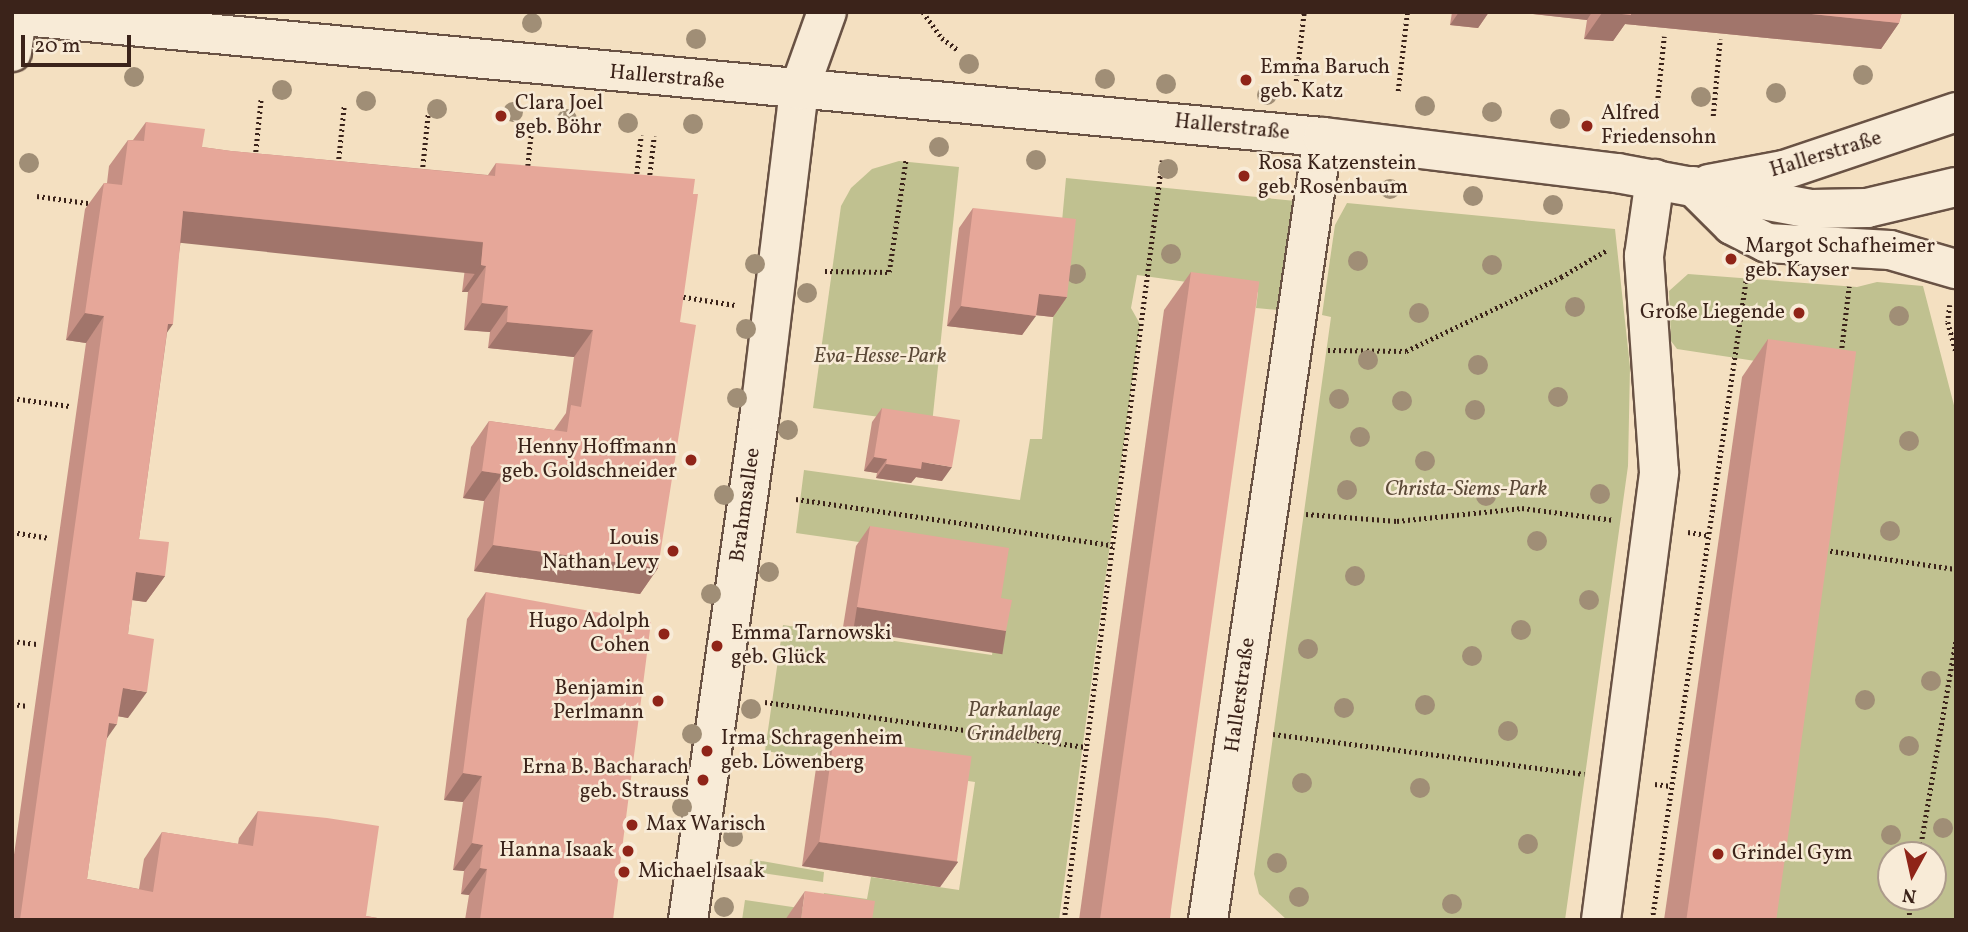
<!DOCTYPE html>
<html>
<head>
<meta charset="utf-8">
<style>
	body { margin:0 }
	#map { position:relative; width:1968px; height:932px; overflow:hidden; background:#f4e0c1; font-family:Vollkorn,serif }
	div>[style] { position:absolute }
	.green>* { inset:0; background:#c0c190 }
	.path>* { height:4.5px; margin-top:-2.25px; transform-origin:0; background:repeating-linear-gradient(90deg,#3b231a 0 2px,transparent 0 5.5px) }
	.roads { filter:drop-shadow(2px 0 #695244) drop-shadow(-2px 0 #695244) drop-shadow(0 2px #695244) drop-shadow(0 -2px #695244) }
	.street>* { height:38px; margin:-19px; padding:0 19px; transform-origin:19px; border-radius:19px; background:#f8ebd7 }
	.secondary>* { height:38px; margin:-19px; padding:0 19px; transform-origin:19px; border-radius:19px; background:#f8ebd7 }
	.trees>* { width:20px; height:20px; margin:-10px; border-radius:50%; background:#a08e76 }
	.wall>* { inset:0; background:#c69084 }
	.shaded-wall>* { inset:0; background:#a1756b; transform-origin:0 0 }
	.building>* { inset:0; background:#e6a799; transform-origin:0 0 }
	.dots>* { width:19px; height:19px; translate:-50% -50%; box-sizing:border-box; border:4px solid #f8ebd7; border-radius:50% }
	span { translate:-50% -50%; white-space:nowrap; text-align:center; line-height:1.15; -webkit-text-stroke:5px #f8ebd7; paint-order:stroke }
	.poi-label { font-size:21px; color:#3b231a }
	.left { translate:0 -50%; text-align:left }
	.right { translate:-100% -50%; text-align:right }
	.street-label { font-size:21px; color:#3b231a }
	.park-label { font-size:21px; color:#5c4a38; font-style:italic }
	.frame { position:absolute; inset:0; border:14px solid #3b231a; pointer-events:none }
	.north { position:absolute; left:1877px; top:841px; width:70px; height:70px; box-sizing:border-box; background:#f8ebd7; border:2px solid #ac9b8b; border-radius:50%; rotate:188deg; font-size:19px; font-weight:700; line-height:28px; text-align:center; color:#3b231a }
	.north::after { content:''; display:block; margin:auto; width:24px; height:32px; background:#8f2418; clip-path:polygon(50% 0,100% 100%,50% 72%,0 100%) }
	.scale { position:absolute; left:21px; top:35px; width:110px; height:32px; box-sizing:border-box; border:4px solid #3b231a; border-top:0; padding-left:9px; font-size:21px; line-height:24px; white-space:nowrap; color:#3b231a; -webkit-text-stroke:5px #f8ebd7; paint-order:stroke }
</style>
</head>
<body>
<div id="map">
	<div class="green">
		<i style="clip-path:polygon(899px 161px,959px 167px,932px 424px,813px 408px,841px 206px,851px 188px,872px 169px)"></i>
		<i style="clip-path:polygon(1066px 178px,1296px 201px,1289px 311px,1256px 308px,1258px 292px,1137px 275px,1131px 308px,1140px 324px,1059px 920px,820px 920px,824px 893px,867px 899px,871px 877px,959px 890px,975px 782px,765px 751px,783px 625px,992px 655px,1005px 563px,796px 533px,804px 470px,1020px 500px,1030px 439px,1042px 439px)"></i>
		<i style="clip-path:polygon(1347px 203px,1615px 229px,1630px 367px,1628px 466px,1565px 920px,1287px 920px,1259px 894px,1254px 874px,1331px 317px,1322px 315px,1335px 225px)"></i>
		<i style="clip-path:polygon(evenodd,1688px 274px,1857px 287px,1877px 282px,1923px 286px,1956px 413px,1956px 920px,1771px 920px,1847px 375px,1677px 349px,1671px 341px,1669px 291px,1688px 274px,1891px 855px,1933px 855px,1933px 897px,1891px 897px,1891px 855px)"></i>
		<i style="clip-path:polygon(750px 859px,824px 872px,823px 882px,749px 871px)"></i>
		<i style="clip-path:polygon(745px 900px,806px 909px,805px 920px,742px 920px)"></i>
	</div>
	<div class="path">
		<i style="left:923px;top:12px;width:32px;rotate:54deg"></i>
		<i style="left:942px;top:38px;width:20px;rotate:37deg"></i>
		<i style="left:1296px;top:81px;width:69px;rotate:-83.4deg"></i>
		<i style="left:1398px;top:91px;width:78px;rotate:-83.3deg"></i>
		<i style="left:1656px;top:114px;width:78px;rotate:-84.1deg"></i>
		<i style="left:1713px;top:116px;width:77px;rotate:-84.8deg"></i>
		<i style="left:255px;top:157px;width:59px;rotate:-84.2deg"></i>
		<i style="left:338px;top:164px;width:58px;rotate:-84.1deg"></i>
		<i style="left:527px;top:171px;width:47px;rotate:-83.9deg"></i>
		<i style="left:422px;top:172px;width:58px;rotate:-84.1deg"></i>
		<i style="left:636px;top:179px;width:44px;rotate:-83.5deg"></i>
		<i style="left:649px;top:180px;width:44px;rotate:-83.5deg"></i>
		<i style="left:37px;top:196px;width:58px;rotate:8deg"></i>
		<i style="left:825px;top:271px;width:64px;rotate:0.9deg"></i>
		<i style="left:889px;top:272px;width:115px;rotate:-81.5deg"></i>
		<i style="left:678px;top:296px;width:58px;rotate:9deg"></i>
		<i style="left:1950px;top:305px;width:17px;rotate:97deg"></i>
		<i style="left:1948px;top:322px;width:31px;rotate:75deg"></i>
		<i style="left:1328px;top:350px;width:78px;rotate:0.7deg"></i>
		<i style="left:1406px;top:351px;width:172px;rotate:-25.5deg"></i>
		<i style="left:1561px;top:277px;width:53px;rotate:-30.4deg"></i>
		<i style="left:1841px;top:353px;width:67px;rotate:-83.2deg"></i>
		<i style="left:12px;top:398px;width:58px;rotate:8deg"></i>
		<i style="left:796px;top:499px;width:320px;rotate:8.3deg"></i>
		<i style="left:1306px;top:514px;width:91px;rotate:4.4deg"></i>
		<i style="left:1397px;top:521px;width:126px;rotate:-5.9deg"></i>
		<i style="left:1522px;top:508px;width:93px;rotate:7.4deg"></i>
		<i style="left:12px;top:532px;width:38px;rotate:9deg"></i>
		<i style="left:1688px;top:532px;width:20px;rotate:9deg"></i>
		<i style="left:1825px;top:550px;width:132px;rotate:8.3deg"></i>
		<i style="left:12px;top:641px;width:25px;rotate:7deg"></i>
		<i style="left:765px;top:702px;width:324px;rotate:8deg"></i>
		<i style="left:12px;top:704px;width:16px;rotate:7deg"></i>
		<i style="left:1273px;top:734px;width:314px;rotate:7.3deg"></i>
		<i style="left:12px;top:784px;width:5px;rotate:11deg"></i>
		<i style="left:1655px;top:784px;width:16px;rotate:7deg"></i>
		<i style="left:1919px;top:855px;width:220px;rotate:-80.3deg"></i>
		<i style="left:1064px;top:920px;width:766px;rotate:-82.65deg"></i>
		<i style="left:1652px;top:920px;width:654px;rotate:-81.65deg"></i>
		<i style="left:1908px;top:920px;width:23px;rotate:-80deg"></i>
	</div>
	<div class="roads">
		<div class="street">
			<i style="left:12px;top:52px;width:36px;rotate:-82deg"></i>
			<i style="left:688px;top:920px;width:513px;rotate:-81.93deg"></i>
			<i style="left:760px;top:412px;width:324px;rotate:-83.1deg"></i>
			<i style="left:799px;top:90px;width:83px;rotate:-70.3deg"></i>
			<i style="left:1208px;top:920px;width:791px;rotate:-81.64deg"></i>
			<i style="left:1601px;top:920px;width:452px;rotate:-82.6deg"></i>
			<i style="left:1659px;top:472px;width:217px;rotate:-94deg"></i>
			<i style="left:1644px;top:256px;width:78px;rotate:-81.9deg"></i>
		</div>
		<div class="secondary">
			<i style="left:12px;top:15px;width:1317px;rotate:5.32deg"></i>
			<i style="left:1323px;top:137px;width:296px;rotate:7deg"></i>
			<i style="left:1617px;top:173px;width:198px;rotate:10.5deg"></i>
			<i style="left:1812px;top:209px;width:55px;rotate:-1deg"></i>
			<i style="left:1867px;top:208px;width:91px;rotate:-13.3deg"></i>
			<i style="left:1709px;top:184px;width:76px;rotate:-10.6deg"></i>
			<i style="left:1784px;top:170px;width:182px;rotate:-18.6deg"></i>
			<i style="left:1693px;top:186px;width:55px;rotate:45deg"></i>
			<i style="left:1732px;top:225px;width:39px;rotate:27deg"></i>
			<i style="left:1767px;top:243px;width:123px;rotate:3.3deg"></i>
			<i style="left:1890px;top:250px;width:69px;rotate:16.1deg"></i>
		</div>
	</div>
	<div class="trees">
		<i style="left:532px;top:23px"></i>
		<i style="left:696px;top:39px"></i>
		<i style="left:969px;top:64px"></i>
		<i style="left:1863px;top:75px"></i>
		<i style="left:134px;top:77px"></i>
		<i style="left:1105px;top:79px"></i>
		<i style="left:1166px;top:84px"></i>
		<i style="left:282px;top:90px"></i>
		<i style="left:1776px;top:93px"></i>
		<i style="left:1267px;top:95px"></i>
		<i style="left:1701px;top:97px"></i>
		<i style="left:366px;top:101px"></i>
		<i style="left:1425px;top:106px"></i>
		<i style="left:437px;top:109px"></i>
		<i style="left:513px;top:112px"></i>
		<i style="left:1492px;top:112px"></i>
		<i style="left:567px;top:119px"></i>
		<i style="left:1560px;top:119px"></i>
		<i style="left:628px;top:123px"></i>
		<i style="left:693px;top:124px"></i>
		<i style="left:939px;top:147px"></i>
		<i style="left:1036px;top:160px"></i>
		<i style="left:29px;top:163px"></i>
		<i style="left:1168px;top:169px"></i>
		<i style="left:1390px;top:189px"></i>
		<i style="left:1473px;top:196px"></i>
		<i style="left:1553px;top:205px"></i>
		<i style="left:1171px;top:254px"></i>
		<i style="left:1358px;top:261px"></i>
		<i style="left:755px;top:264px"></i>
		<i style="left:1492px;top:265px"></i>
		<i style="left:1076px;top:274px"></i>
		<i style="left:807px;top:293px"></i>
		<i style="left:1575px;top:307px"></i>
		<i style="left:1419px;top:313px"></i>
		<i style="left:1899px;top:316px"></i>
		<i style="left:746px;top:329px"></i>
		<i style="left:1368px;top:360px"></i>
		<i style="left:1478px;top:365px"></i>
		<i style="left:1558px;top:397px"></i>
		<i style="left:737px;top:398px"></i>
		<i style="left:1339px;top:399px"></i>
		<i style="left:1402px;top:401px"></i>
		<i style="left:1475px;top:410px"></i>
		<i style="left:788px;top:430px"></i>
		<i style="left:1360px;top:437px"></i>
		<i style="left:1909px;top:441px"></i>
		<i style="left:1425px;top:461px"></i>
		<i style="left:1347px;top:490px"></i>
		<i style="left:1600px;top:494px"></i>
		<i style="left:724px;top:495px"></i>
		<i style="left:1486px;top:496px"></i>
		<i style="left:1890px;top:531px"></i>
		<i style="left:1537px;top:541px"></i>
		<i style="left:769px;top:572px"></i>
		<i style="left:1355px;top:576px"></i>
		<i style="left:711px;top:594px"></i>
		<i style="left:1589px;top:600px"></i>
		<i style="left:1521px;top:630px"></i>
		<i style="left:1308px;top:649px"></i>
		<i style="left:1472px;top:656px"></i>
		<i style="left:1931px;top:681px"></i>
		<i style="left:1865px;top:700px"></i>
		<i style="left:1425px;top:705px"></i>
		<i style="left:1344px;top:708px"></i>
		<i style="left:751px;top:709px"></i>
		<i style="left:1508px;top:731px"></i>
		<i style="left:692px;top:734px"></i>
		<i style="left:1909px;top:746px"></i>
		<i style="left:1302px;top:783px"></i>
		<i style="left:1420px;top:788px"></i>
		<i style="left:682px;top:807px"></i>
		<i style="left:1943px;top:828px"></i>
		<i style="left:1891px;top:835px"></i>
		<i style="left:733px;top:837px"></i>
		<i style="left:1528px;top:844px"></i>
		<i style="left:1277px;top:863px"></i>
		<i style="left:1299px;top:897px"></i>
		<i style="left:1452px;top:904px"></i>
		<i style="left:724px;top:907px"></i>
	</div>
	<div class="wall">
		<i style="clip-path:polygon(1452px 12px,1489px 12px,1478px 28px,1450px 25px)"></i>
		<i style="clip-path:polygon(1515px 12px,1902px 12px,1899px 23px,1881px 49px,1625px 24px,1613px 41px,1584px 39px,1587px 20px)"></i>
		<i style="clip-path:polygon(146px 122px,202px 147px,231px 151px,488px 175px,496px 163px,680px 322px,658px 568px,640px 594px,474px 571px,484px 501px,463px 498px,471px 447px,489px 421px,554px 430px,566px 413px,574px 357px,488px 348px,490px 332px,464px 330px,468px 292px,462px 292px,465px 268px,181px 240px,167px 333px,139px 539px,165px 576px,146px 602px,132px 600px,128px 634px,128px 718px,118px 716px,106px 740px,87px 879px,139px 889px,144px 859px,162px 832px,238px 844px,239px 838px,258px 811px,366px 916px,389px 920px,12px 920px,12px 869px,86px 343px,66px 340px,85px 209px,104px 183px,107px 183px,109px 166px,128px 140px,133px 140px)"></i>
		<i style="clip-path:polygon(973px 208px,1067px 297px,1053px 317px,1036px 315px,1022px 335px,947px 326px,959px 228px)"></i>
		<i style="clip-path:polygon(1191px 272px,1170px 920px,1079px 920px,1164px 310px)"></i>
		<i style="clip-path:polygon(1768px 339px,1775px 920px,1664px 920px,1742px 377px)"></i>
		<i style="clip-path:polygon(882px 408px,942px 481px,916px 477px,911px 483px,876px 478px,877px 473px,864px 471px,872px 422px)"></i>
		<i style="clip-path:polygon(870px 526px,1006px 631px,993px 651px,843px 627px,856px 546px)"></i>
		<i style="clip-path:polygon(486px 592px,613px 920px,465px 920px,469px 895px,461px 894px,464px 871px,453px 870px,463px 802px,444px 800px,467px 619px)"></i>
		<i style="clip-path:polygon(834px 737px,958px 862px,940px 887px,802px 866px,817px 761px)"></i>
		<i style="clip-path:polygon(805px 891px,801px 920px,785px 920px)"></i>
	</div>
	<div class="shaded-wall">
		<i style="clip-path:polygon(1459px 12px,1489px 12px,1478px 28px,1450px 25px)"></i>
		<i style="clip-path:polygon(1515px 12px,1592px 12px,1587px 20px)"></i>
		<i style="clip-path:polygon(1622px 12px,1792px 12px,1899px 23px,1881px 49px,1625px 24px,1613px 41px,1584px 39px,1602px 13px)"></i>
		<i style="left:183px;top:211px;width:302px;height:32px;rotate:6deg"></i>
		<i style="clip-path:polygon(481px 265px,486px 266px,468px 292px,462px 292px)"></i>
		<i style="clip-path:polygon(1039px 294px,1067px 297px,1053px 317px,1025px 314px)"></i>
		<i style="clip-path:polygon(482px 303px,508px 306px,490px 332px,464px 330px)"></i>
		<i style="clip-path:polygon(961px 306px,1036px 316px,1022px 335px,947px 326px)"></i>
		<i style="clip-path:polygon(85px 313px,104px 316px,86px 343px,66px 340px)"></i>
		<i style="clip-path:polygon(507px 322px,593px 330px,574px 357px,488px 348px)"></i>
		<i style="clip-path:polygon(168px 324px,173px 324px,154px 351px)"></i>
		<i style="clip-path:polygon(874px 457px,887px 459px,877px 473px,864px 471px)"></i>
		<i style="clip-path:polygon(922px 462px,952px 467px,942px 481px,916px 477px,911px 483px,876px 478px,886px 464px)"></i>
		<i style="clip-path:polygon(482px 471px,502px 474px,484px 501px,463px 498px)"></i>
		<i style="clip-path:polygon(493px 545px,658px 568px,640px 594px,474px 571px)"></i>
		<i style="clip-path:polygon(136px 572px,165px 576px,146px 602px,117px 598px)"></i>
		<i style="left:857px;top:607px;width:151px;height:24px;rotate:9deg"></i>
		<i style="clip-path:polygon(123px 688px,147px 692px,128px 718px,105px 714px)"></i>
		<i style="clip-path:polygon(109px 723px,117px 724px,98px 751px)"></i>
		<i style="clip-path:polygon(463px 773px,482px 776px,463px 802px,444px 800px)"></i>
		<i style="clip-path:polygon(819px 842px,958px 862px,940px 887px,802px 866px)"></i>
		<i style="clip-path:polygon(472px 843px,483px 845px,464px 871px,453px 870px)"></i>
		<i style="clip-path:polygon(480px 868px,487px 869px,469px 895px,461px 894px)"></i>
	</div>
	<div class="building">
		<i style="clip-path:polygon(1603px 12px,1631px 12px,1631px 15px)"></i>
		<i style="clip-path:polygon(1792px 12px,1902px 12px,1899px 23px)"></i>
		<i style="clip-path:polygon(146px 122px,205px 129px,202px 147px,231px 151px,495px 176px,496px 163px,695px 179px,693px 194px,698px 194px,680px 322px,696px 325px,658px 568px,493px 545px,502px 474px,482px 471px,489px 421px,567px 432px,571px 405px,581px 407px,593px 330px,507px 322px,508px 306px,482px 303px,486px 266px,481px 265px,483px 242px,183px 211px,173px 324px,168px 324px,139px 539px,169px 542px,165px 576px,136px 572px,128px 634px,154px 639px,147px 692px,123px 688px,117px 724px,109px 723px,87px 879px,153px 892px,162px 832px,253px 846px,258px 811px,327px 818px,379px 826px,366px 916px,389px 920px,20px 920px,104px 316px,85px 313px,104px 183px,122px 185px,128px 140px,144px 141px)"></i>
		<i style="clip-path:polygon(973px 208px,1076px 219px,1067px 297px,1039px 294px,1036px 316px,961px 306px)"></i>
		<i style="left:1191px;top:272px;width:69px;height:654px;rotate:8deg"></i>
		<i style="left:1768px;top:339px;width:89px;height:587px;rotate:8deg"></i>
		<i style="clip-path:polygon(882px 408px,960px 420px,952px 467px,922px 462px,921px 469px,886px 464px,887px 459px,874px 457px)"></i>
		<i style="clip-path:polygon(870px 526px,1009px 548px,1001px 598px,1012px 600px,1006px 631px,857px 607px)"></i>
		<i style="clip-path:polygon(486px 592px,651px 622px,613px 920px,480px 920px,487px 869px,480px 868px,483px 845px,472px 843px,482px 776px,463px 773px)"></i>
		<i style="left:834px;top:737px;width:139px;height:106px;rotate:8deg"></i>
		<i style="clip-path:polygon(805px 891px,875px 901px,872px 920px,801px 920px)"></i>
	</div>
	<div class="dots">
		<i style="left:1246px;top:80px;background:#8f2418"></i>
		<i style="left:501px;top:116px;background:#8f2418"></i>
		<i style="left:1587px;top:126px;background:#8f2418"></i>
		<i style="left:1244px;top:176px;background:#8f2418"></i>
		<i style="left:1731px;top:259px;background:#8f2418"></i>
		<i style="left:1799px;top:313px;background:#8f2418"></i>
		<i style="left:691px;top:460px;background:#8f2418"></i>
		<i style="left:673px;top:551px;background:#8f2418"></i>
		<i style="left:664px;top:634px;background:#8f2418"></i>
		<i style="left:717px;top:646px;background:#8f2418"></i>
		<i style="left:658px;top:701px;background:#8f2418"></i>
		<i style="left:707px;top:751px;background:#8f2418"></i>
		<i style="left:703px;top:780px;background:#8f2418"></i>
		<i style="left:632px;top:825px;background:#8f2418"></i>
		<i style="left:628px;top:851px;background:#8f2418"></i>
		<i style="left:1718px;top:854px;background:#8f2418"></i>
		<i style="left:624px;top:872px;background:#8f2418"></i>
	</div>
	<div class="poi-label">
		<span class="left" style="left:1260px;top:80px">Emma Baruch<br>geb. Katz</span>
		<span class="left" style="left:515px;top:116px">Clara Joel<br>geb. Böhr</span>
		<span class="left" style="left:1601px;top:126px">Alfred<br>Friedensohn</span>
		<span class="left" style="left:1258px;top:176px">Rosa Katzenstein<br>geb. Rosenbaum</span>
		<span class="left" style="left:1745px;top:259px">Margot Schafheimer<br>geb. Kayser</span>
		<span class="right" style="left:1785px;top:313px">Große Liegende</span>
		<span class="right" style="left:677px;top:460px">Henny Hoffmann<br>geb. Goldschneider</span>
		<span class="right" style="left:659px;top:551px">Louis<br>Nathan Levy</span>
		<span class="right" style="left:650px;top:634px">Hugo Adolph<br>Cohen</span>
		<span class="left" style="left:731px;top:646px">Emma Tarnowski<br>geb. Glück</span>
		<span class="right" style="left:644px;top:701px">Benjamin<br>Perlmann</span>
		<span class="left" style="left:721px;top:751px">Irma Schragenheim<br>geb. Löwenberg</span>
		<span class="right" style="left:689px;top:780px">Erna B. Bacharach<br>geb. Strauss</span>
		<span class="left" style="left:646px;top:825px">Max Warisch</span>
		<span class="right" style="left:614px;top:851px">Hanna Isaak</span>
		<span class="left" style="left:1732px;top:854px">Grindel Gym</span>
		<span class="left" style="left:638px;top:872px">Michael Isaak</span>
	</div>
	<div class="street-label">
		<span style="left:667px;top:78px;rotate:5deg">Hallerstraße</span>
		<span style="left:1232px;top:128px;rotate:6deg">Hallerstraße</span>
		<span style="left:1826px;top:155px;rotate:-17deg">Hallerstraße</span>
		<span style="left:746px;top:505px;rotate:-82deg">Brahmsallee</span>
		<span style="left:1241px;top:695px;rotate:-82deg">Hallerstraße</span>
	</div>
	<div class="park-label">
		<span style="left:880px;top:357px">Eva-Hesse-Park</span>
		<span style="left:1466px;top:490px">Christa-Siems-Park</span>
		<span style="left:1014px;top:723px">Parkanlage<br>Grindelberg</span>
	</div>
	<div class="frame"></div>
	<div class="north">N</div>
	<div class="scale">20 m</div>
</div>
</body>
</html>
